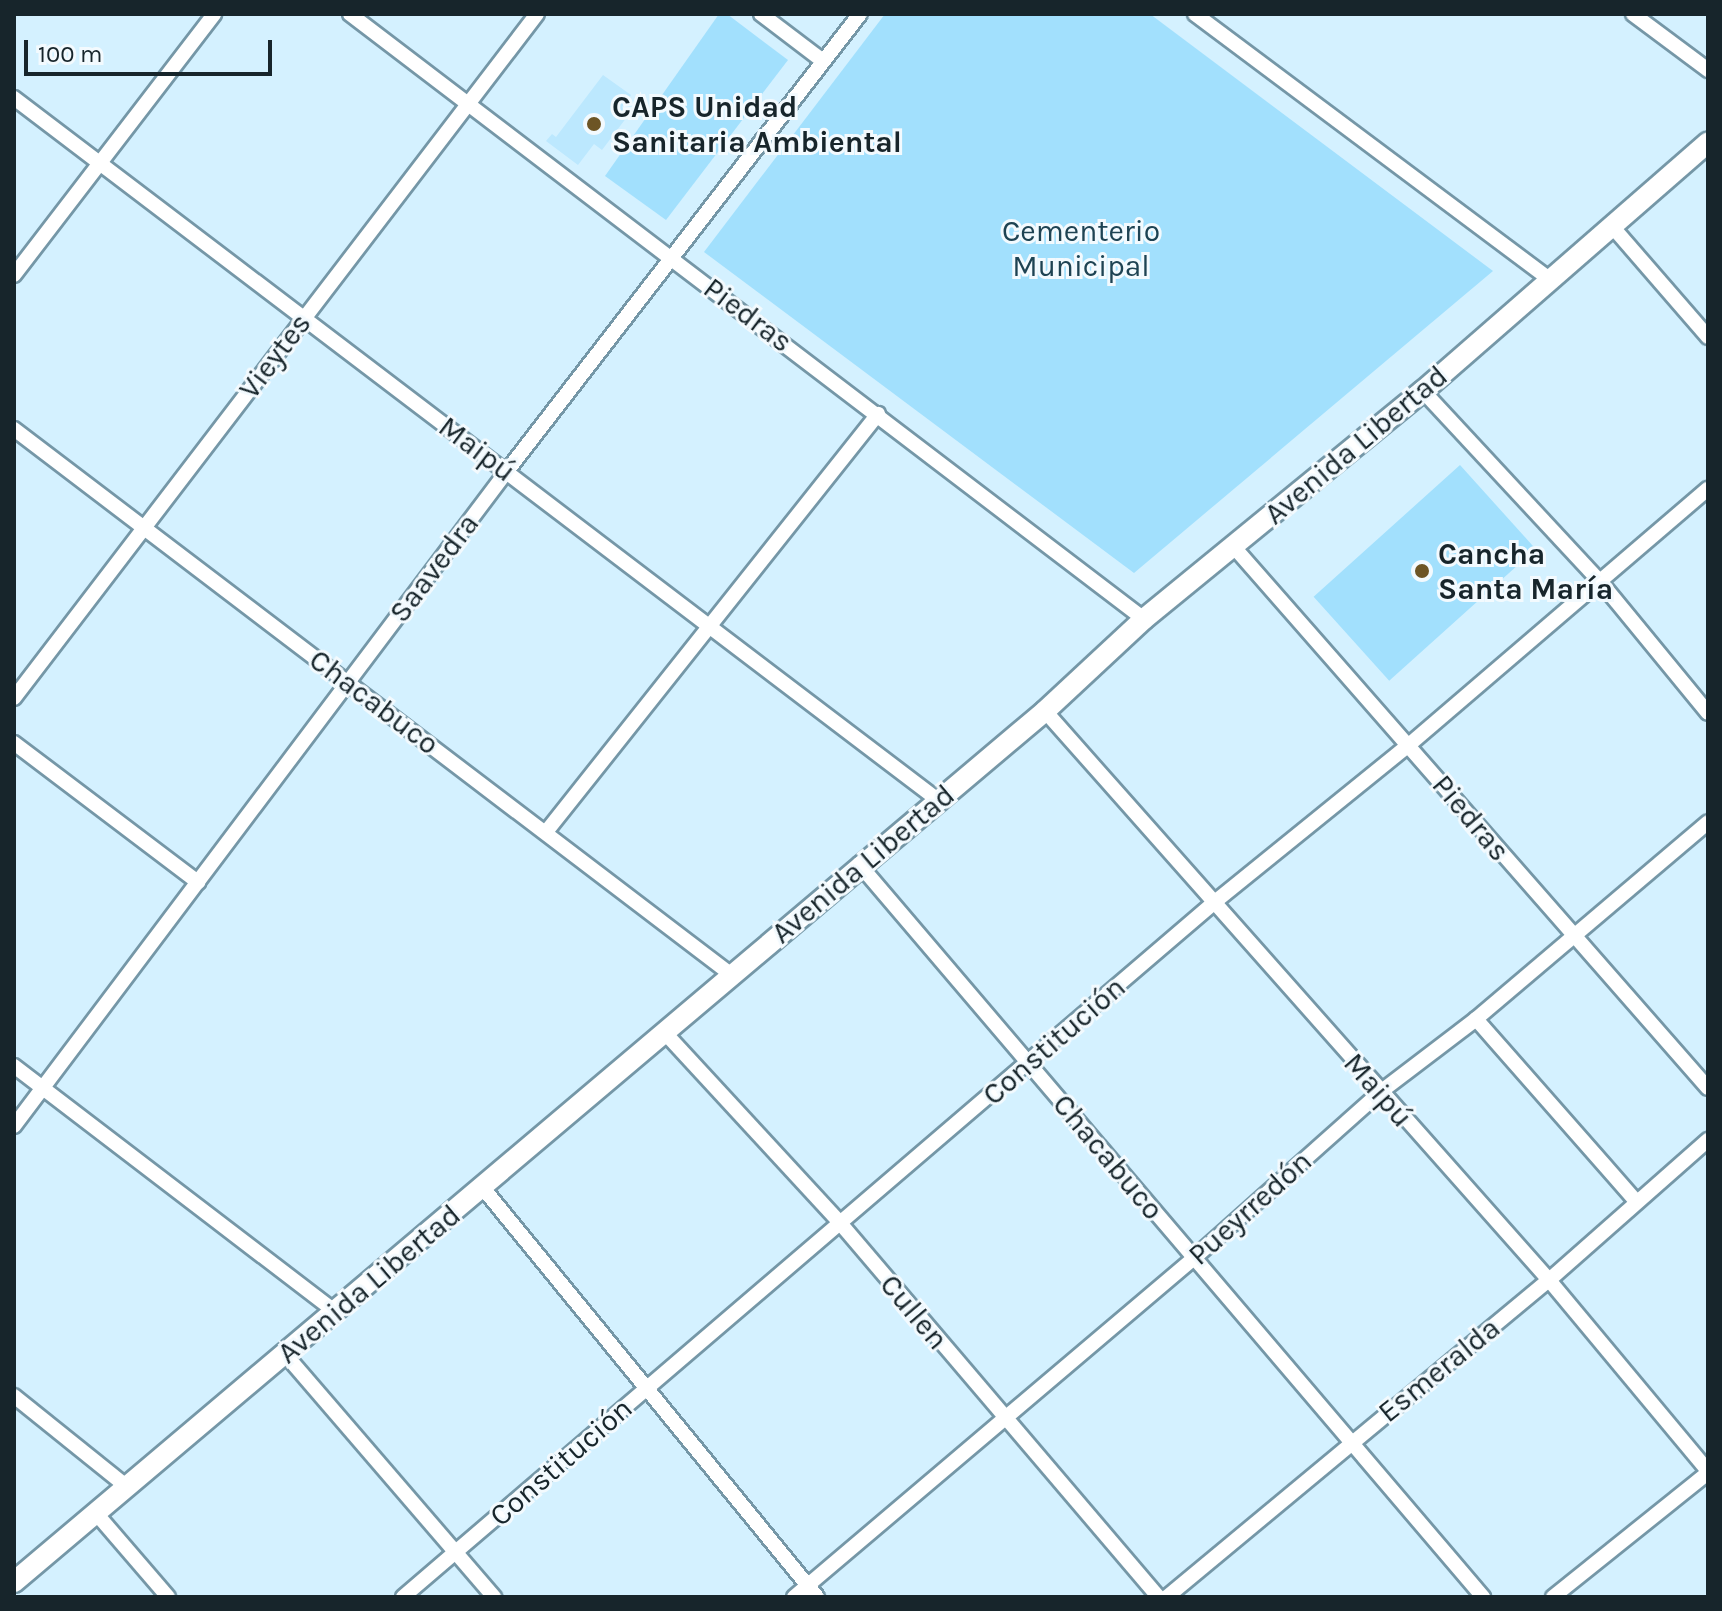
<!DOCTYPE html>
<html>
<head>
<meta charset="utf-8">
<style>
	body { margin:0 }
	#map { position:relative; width:1722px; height:1611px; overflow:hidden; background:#d4f1ff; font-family:Karla,sans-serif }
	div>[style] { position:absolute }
	.built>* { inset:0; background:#bce8fe }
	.green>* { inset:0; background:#a2e0fd; transform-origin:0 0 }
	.roads { filter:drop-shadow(2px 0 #7597a7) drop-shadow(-2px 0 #7597a7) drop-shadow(0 2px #7597a7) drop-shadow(0 -2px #7597a7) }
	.street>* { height:14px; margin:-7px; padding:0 7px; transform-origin:7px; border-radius:7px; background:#fff }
	.secondary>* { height:20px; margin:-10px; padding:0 10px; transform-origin:10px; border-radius:10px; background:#fff }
	.dots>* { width:22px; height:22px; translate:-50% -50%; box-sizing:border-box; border:4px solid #f3fafe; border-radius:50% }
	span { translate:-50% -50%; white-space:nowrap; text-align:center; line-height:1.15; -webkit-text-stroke:6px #f3fafe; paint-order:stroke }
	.poi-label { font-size:30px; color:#17252b; font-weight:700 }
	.left { translate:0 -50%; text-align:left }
	.park-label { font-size:30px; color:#1e4353 }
	.street-label { font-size:30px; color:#17252b }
	.frame { position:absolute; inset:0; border:16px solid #17252b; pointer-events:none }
	.scale { position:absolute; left:24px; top:40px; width:248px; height:36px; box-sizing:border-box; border:4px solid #17252b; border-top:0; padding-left:10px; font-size:24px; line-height:28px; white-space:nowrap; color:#17252b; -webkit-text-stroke:6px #f3fafe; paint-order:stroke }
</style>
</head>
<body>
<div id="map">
	<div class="built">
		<i style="clip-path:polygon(603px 75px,631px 95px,622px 107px,630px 113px,602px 150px,594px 144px,578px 165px,546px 141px,552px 134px,556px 137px)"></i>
	</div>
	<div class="green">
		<i style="clip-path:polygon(719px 14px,727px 14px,788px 60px,666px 220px,605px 176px)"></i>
		<i style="clip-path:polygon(885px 14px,1150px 14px,1493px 271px,1134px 573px,704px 252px)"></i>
		<i style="left:1460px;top:465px;width:113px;height:197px;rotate:48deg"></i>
	</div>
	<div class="roads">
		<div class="street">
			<i style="left:350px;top:14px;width:998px;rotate:37.31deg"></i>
			<i style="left:761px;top:14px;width:78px;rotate:37.2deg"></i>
			<i style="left:1195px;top:14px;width:444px;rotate:36.8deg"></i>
			<i style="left:1633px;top:14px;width:94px;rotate:36.7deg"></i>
			<i style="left:14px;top:98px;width:1162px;rotate:37.23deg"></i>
			<i style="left:1611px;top:225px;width:148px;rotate:49.1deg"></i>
			<i style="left:14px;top:275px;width:329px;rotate:-52.5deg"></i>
			<i style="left:1423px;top:391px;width:257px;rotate:47.1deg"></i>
			<i style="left:1598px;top:579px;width:173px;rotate:50.6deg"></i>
			<i style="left:14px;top:429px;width:903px;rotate:37.26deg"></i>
			<i style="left:1234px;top:547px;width:719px;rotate:48.78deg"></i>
			<i style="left:14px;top:698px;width:861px;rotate:-52.6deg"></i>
			<i style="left:1045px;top:711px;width:760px;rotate:48.47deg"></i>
			<i style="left:1549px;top:1280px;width:249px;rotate:50.2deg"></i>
			<i style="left:14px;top:743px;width:231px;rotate:37.1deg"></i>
			<i style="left:546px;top:832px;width:534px;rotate:-51.54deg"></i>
			<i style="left:859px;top:864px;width:963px;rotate:49.59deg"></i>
			<i style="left:1476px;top:1019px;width:242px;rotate:48.7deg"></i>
			<i style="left:665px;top:1033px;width:260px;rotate:47.3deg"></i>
			<i style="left:841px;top:1224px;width:490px;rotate:49.6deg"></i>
			<i style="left:14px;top:1066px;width:405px;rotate:37.4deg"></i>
			<i style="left:14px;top:1126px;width:820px;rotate:-53.03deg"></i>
			<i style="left:507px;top:471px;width:577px;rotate:-52.32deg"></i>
			<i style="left:483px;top:1188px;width:528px;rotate:50.76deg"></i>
			<i style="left:285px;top:1354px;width:321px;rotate:49.3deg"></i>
			<i style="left:14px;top:1396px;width:145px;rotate:38.8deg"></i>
			<i style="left:95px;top:1512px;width:112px;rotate:49.3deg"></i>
			<i style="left:403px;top:1597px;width:1070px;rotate:-40.57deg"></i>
			<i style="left:1216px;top:901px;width:250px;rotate:-39deg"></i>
			<i style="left:1410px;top:744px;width:392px;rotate:-40.6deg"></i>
			<i style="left:794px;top:1597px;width:524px;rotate:-40.28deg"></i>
			<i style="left:1194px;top:1258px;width:248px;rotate:-41.7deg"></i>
			<i style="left:1379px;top:1093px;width:122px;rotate:-37.3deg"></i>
			<i style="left:1476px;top:1019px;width:304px;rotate:-40.3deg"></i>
			<i style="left:1167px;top:1597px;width:496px;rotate:-39.7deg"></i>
			<i style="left:1549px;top:1280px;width:212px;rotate:-41.4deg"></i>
			<i style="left:1553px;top:1597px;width:198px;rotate:-38.7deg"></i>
		</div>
		<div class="secondary">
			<i style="left:14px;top:1582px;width:1350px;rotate:-40.19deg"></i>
			<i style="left:1045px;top:711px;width:135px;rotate:-42.9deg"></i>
			<i style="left:1144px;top:619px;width:360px;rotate:-39.3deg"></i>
			<i style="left:1423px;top:391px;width:378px;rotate:-41.1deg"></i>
		</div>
	</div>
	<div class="dots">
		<i style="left:594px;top:124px;background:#6d5525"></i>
		<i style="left:1422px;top:571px;background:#6d5525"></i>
	</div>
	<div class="poi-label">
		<span class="left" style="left:612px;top:124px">CAPS Unidad<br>Sanitaria Ambiental</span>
		<span class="left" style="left:1438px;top:571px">Cancha<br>Santa María</span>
	</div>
	<div class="park-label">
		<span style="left:1081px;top:248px">Cementerio<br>Municipal</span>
	</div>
	<div class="street-label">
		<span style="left:748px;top:315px;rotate:37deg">Piedras</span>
		<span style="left:275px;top:356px;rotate:-53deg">Vieytes</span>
		<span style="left:1356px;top:445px;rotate:-40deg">Avenida Libertad</span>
		<span style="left:477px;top:449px;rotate:37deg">Maipú</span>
		<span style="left:434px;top:568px;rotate:-53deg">Saavedra</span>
		<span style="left:374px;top:702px;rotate:37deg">Chacabuco</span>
		<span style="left:1471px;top:818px;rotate:50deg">Piedras</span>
		<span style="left:863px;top:864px;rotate:-40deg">Avenida Libertad</span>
		<span style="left:1054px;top:1041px;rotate:-41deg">Constitución</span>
		<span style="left:1378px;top:1090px;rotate:49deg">Maipú</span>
		<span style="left:1108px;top:1157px;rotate:50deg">Chacabuco</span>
		<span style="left:1250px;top:1208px;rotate:-42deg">Pueyrredón</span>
		<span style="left:369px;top:1284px;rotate:-40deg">Avenida Libertad</span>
		<span style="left:914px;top:1312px;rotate:50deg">Cullen</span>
		<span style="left:1439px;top:1370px;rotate:-39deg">Esmeralda</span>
		<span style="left:561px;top:1462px;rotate:-41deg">Constitución</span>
	</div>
	<div class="frame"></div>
	<div class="scale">100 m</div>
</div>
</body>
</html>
